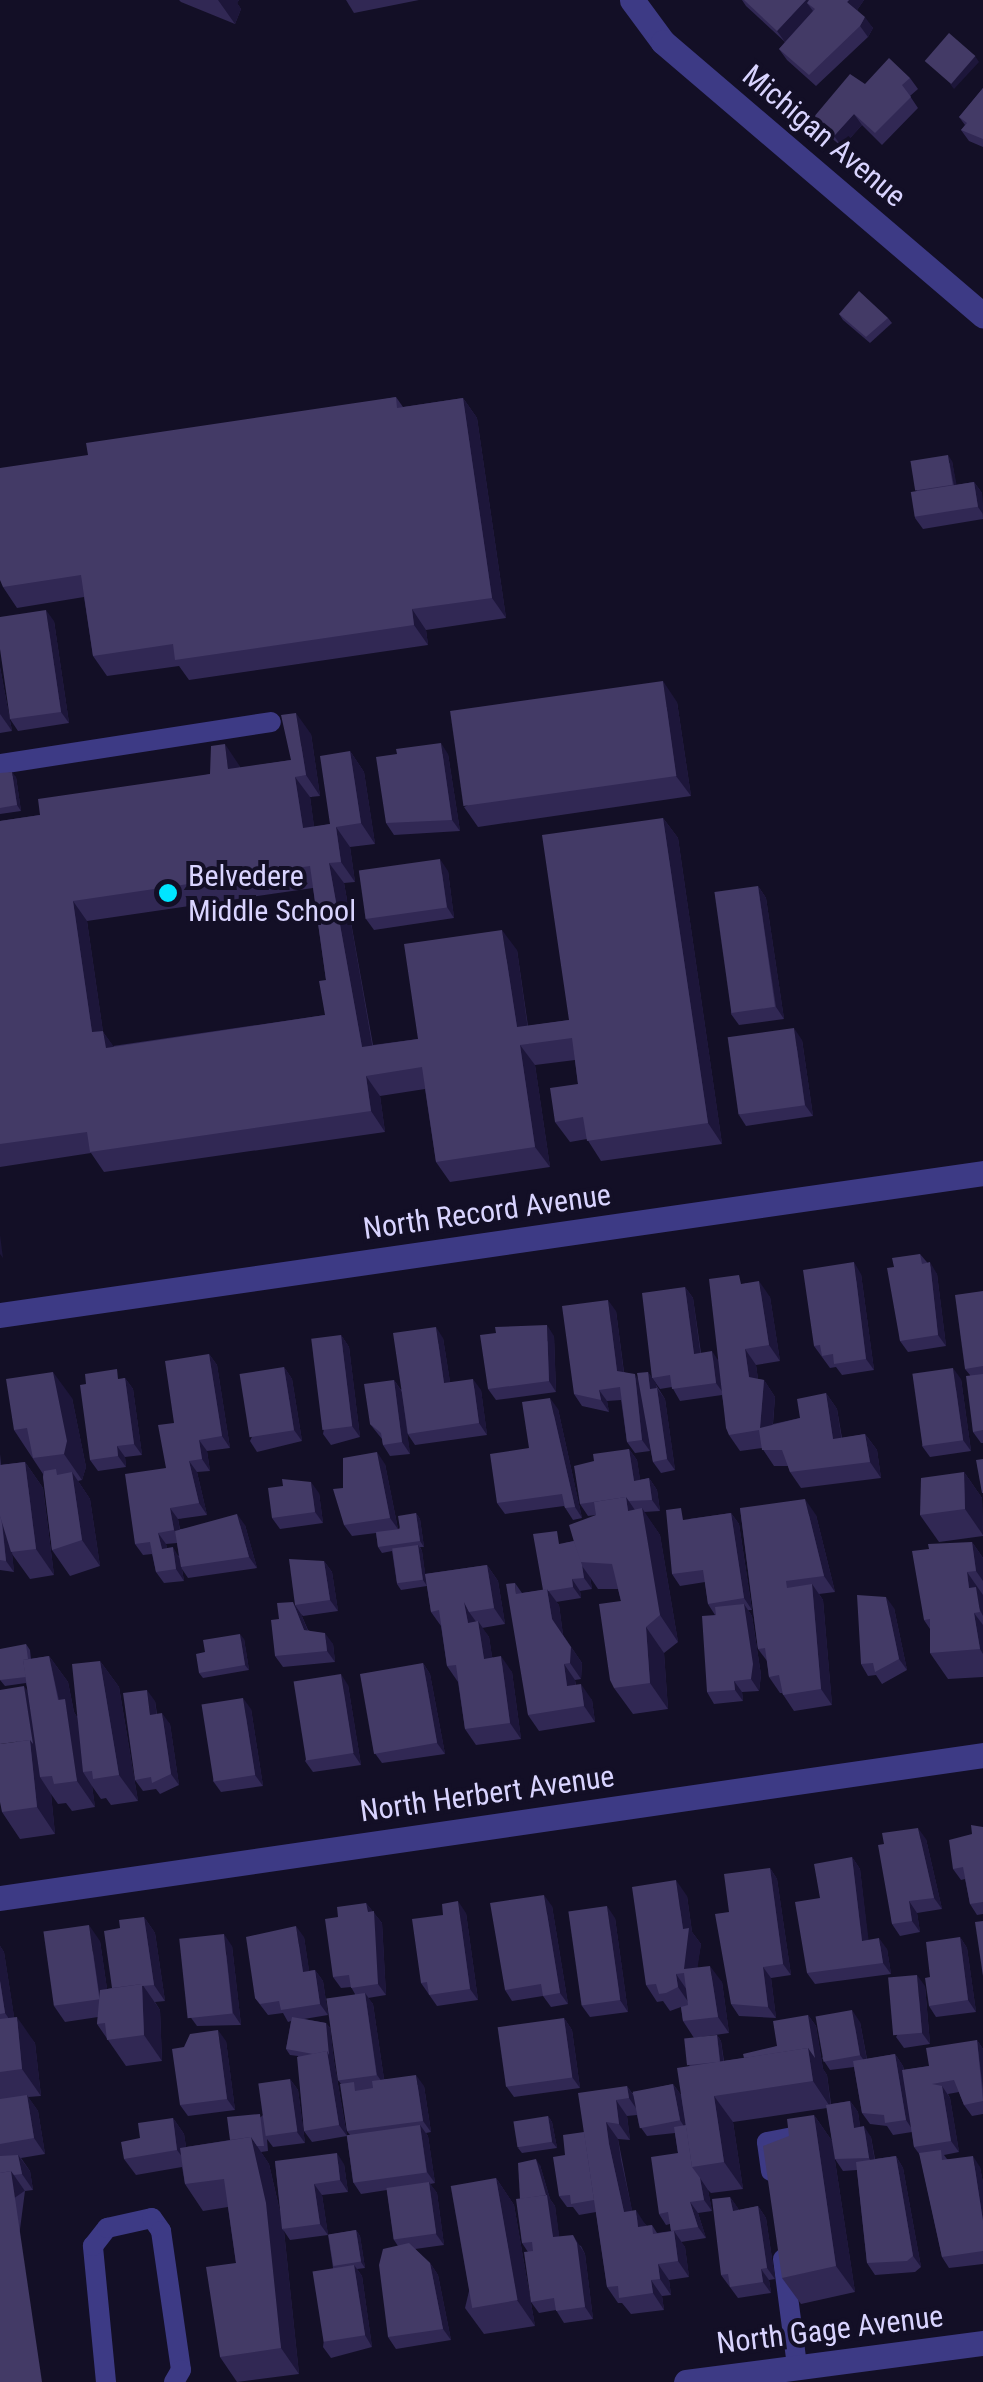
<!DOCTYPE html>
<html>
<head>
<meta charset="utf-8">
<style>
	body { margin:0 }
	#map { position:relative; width:983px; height:2382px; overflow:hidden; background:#130f26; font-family:"Roboto Condensed",sans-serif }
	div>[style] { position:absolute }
	.service>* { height:20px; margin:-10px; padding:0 10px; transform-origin:10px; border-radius:10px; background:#3d3a85 }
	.minor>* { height:25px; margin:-12.5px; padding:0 12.5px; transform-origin:12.5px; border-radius:12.5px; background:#3d3a85 }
	.tertiary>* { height:25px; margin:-12.5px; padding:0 12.5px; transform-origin:12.5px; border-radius:12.5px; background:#3d3a85 }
	.wall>* { inset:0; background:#312854 }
	.shaded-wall>* { inset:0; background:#1d163a; transform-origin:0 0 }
	.building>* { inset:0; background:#433a66; transform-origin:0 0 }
	.dots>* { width:28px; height:28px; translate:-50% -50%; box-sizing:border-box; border:5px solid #130f26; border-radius:50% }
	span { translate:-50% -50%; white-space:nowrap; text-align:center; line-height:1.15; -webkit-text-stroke:8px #130f26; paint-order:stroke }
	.street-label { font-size:30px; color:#d9d4ff }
	.poi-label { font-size:30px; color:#d9d4ff }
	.left { translate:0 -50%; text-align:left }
</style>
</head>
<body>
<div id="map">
	<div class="service">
		<i style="left:0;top:764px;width:274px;rotate:-8.8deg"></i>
		<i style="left:771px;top:2171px;width:29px;rotate:-98deg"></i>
		<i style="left:767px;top:2142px;width:42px;rotate:-11deg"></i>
		<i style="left:783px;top:2259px;width:108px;rotate:82.5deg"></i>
		<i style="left:106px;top:2382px;width:137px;rotate:-95.5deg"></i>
		<i style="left:93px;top:2246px;width:23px;rotate:-52deg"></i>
		<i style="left:107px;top:2228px;width:46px;rotate:-12.5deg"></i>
		<i style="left:152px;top:2218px;width:16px;rotate:55deg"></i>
		<i style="left:161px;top:2231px;width:140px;rotate:81.8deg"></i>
		<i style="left:181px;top:2370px;width:14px;rotate:120deg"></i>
	</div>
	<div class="minor">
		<i style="left:632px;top:0;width:52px;rotate:53.6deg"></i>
		<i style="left:663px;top:42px;width:421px;rotate:40.5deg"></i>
		<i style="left:0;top:1315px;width:993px;rotate:-8.22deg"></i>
		<i style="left:0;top:1898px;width:993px;rotate:-8.28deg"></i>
	</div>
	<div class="tertiary">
		<i style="left:686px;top:2382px;width:300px;rotate:-7.5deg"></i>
	</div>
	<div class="wall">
		<i style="clip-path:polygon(179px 0,239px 0,237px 3px,241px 9px,235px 24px,181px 2px)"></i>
		<i style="clip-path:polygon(346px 0,419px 0,354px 13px)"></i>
		<i style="clip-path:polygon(742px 0,864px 0,857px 10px,873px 28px,868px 37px,816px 86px,787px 60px,779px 49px,785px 42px,746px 6px)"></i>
		<i style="clip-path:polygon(910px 78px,918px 89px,910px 96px,918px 108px,882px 145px,862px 125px,842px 147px,821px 129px,813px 118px,865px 84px)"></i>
		<i style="clip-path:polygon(983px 88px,983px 147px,969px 141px,961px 130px,965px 125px,959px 117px)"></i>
		<i style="clip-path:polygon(839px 314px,888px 318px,892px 323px,870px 343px,843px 320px)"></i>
		<i style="clip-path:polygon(396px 397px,403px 407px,463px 398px,477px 418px,506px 618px,426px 630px,428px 645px,189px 680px,179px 666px,107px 676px,93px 656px,84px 597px,17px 608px,3px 587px,88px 455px)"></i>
		<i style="clip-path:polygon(952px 461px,956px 485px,974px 482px,982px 493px,983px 519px,923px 529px,915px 518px,916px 491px)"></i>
		<i style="clip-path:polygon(54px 621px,69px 723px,18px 731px,10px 719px)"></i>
		<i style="clip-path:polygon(0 667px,12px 731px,0 733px)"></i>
		<i style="clip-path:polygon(677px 702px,691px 796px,478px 827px,464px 807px)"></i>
		<i style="clip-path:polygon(evenodd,311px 734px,320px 796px,310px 797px,314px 827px,330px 824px,350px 751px,364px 772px,375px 844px,350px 847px,355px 882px,344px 883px,373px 1045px,418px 1039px,517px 950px,528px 1026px,569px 1020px,663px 818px,678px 838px,722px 1144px,601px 1161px,587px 1139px,570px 1142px,555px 1122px,578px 1084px,575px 1060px,535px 1065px,550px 1167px,450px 1182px,436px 1162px,425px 1089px,380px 1096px,385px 1132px,104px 1172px,91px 1153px,0 1167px,0 821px,40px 815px,210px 774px,239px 765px,240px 768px,291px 760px,311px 734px,313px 888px,326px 980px,325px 1015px,113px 1046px,103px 1032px,87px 921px,313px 888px)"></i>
		<i style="clip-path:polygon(397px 754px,448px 754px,460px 831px,394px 835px,386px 823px)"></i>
		<i style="clip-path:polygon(0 773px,16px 777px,21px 811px,0 814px)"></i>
		<i style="clip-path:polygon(448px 871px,454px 918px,374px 930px,366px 919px)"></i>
		<i style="clip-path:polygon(758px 886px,766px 898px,784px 1019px,739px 1025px,731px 1014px)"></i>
		<i style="clip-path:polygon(802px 1040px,813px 1116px,746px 1126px,739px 1115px)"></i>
		<i style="clip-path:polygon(920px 1254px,937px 1274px,946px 1346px,908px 1352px,900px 1341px,894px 1267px)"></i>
		<i style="clip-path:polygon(861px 1274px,874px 1370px,842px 1375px,836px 1367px,830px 1368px,814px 1346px)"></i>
		<i style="clip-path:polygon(745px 1283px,770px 1297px,780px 1361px,756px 1365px,758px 1379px,764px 1380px,775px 1397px,773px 1424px,800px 1418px,826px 1393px,837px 1409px,842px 1438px,865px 1434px,877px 1450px,881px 1478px,801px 1488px,790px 1472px,788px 1466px,774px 1466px,762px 1448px,740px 1451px,729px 1435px,722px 1395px,680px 1401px,672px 1387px,660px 1389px,652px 1378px,685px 1287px,693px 1298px,701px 1353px,718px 1361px)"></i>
		<i style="clip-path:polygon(983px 1291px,983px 1443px,981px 1443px,973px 1432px,970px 1375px,965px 1369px)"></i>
		<i style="clip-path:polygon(616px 1311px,624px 1372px,638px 1379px,648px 1372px,665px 1399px,675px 1470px,661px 1473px,653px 1462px,648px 1437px,650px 1451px,635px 1453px,627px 1442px,621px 1400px,607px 1401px,609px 1412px,582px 1406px,574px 1394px)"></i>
		<i style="clip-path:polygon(341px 1335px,349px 1347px,360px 1437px,331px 1445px,323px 1434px)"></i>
		<i style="clip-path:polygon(554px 1336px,556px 1392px,496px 1400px,488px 1389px)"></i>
		<i style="clip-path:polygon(443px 1338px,450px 1382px,481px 1390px,487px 1435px,415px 1445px,407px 1433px,410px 1454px,390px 1456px,383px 1445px,382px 1439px,370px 1424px,394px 1380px,401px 1390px)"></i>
		<i style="clip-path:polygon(evenodd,209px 1354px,217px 1365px,230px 1448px,207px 1451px,210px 1471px,197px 1472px,207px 1515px,178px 1519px,180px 1529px,245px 1525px,257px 1568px,188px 1578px,182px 1569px,184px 1581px,164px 1583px,156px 1572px,152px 1554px,143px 1555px,135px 1544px,166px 1468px,174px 1423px,209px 1354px,177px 1543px,179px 1556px,167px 1548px,166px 1544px,177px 1543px)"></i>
		<i style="clip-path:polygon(284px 1367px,292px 1379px,302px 1441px,257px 1452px,250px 1441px)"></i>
		<i style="clip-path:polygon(123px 1378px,125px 1378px,133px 1389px,142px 1455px,125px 1457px,126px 1467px,98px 1471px,90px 1460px)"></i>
		<i style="clip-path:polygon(961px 1379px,971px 1451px,930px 1457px,922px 1446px)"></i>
		<i style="clip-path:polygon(72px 1398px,86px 1467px,82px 1480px,78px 1481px,90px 1499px,100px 1566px,70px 1576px,52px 1550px,43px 1474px,14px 1430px)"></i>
		<i style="clip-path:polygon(558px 1409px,582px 1518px,573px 1520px,564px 1506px,505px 1514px,497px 1503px,529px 1448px)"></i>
		<i style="clip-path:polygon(629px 1449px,637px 1460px,640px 1480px,649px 1478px,657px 1490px,660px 1511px,644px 1512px,660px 1535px,678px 1642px,664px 1653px,668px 1709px,633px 1714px,614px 1688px,621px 1601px,618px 1589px,598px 1589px,590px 1577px,592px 1589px,580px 1591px,581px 1598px,556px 1602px,559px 1605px,563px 1635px,582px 1663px,581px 1679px,575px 1680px,576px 1685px,592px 1700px,595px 1722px,539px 1731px,528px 1715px,515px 1583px,522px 1593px,543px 1590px,565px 1543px,574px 1541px,596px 1515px,588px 1516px,580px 1504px,594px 1461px)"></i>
		<i style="clip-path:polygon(0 1454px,1px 1465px,25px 1462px,43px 1488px,54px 1575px,30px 1579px,12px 1554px,14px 1572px,0 1570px)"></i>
		<i style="clip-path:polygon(385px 1464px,398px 1529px,416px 1513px,420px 1519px,424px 1547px,420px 1547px,422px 1551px,425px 1574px,487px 1565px,498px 1581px,505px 1624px,482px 1628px,489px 1637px,492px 1657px,512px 1672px,521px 1739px,476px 1745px,465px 1729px,458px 1682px,447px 1666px,441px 1626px,431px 1612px,427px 1586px,401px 1590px,397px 1584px,392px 1551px,382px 1553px,378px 1547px,376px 1533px,352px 1536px,344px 1525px)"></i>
		<i style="clip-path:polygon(964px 1472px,982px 1498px,983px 1536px,939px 1542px,920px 1515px)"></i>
		<i style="clip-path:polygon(319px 1493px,323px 1523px,280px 1529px,272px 1518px)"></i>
		<i style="clip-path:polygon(740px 1508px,816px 1515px,835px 1592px,819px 1594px,823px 1600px,832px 1705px,794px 1711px,782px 1693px,780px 1693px,769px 1677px,767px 1661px,758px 1649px)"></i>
		<i style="clip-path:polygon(731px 1513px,739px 1524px,752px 1610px,748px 1610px,752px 1616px,761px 1675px,759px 1691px,742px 1692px,743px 1701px,714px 1704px,707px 1692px,715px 1615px,708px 1604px,705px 1582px,680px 1586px,672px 1574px,689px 1519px)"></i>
		<i style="clip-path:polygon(972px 1542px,983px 1558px,983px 1677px,948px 1679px,930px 1653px,930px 1629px,924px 1620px)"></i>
		<i style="clip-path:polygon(324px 1561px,332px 1572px,338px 1611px,303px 1616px,301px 1614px,308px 1630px,333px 1644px,335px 1662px,283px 1667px,275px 1656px,295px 1605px)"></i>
		<i style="clip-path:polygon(894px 1608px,907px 1670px,882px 1684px,876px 1675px,868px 1676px,861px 1664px)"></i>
		<i style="clip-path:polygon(244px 1639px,249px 1670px,203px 1678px,199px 1673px,205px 1652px)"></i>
		<i style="clip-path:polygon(26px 1644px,30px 1650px,31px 1659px,49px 1656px,68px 1682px,74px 1712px,77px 1717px,100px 1661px,119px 1687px,138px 1801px,111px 1805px,106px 1798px,101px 1799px,92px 1786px,95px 1807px,72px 1811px,66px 1803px,58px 1804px,51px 1794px,55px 1834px,20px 1839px,2px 1812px,28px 1691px,26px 1683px,5px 1686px,0 1680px)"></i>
		<i style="clip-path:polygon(423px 1663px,430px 1674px,445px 1754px,382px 1763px,374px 1752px)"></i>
		<i style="clip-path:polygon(348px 1685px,361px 1765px,313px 1772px,305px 1761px)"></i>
		<i style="clip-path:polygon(155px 1701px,157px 1714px,170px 1724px,179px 1785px,160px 1794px,156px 1789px,143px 1791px,135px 1780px)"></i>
		<i style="clip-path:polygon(251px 1709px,263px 1786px,221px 1792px,213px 1781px)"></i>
		<i style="clip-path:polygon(983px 1827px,983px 1914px,977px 1915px,970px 1904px,965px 1879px,961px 1880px,953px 1869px)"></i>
		<i style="clip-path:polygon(926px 1839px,942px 1909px,917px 1913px,920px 1932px,900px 1936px,892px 1924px,884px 1844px)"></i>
		<i style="clip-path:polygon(852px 1857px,860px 1869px,868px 1940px,887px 1949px,891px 1974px,815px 1984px,807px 1973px,820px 1898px)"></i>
		<i style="clip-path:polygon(770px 1868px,777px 1879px,791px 1975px,771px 1978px,776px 2018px,739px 2016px,731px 2004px,729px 1912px)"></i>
		<i style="clip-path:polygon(687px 1896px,692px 1932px,701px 1944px,697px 1967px,722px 1982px,729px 2033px,694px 2038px,683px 2021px,681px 2007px,670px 2011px,663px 2001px,657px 2002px,646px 1985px)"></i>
		<i style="clip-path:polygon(366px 1903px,382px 1923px,386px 1995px,368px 1998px,373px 2004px,384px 2079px,424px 2086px,431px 2132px,426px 2133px,428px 2136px,435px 2183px,430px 2184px,437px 2193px,444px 2245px,415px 2249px,430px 2263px,438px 2275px,451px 2340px,396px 2349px,388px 2337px,398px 2246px,394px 2240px,387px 2190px,361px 2194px,353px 2182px,347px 2136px,312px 2142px,304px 2131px,298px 2056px,290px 2055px,286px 2049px,291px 2021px,288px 2022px,283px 2013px,268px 2015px,255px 1998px,304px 1937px,309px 1971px,315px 1970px,323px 1981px,328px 2015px,304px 2019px,326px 2023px,330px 2028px,334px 2061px,347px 2136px,350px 2135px,347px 2131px,341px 2084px,338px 2080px,355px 1994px,351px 1987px,341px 1988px,333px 1977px,338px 1917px)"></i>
		<i style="clip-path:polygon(552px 1906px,568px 2004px,551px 2007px,543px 1996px,512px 2001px,505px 1990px)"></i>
		<i style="clip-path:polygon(466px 1913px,478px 2000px,437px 2006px,421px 1983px)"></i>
		<i style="clip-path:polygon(144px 1917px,155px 1933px,165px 2001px,155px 2002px,160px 2010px,162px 2061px,126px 2066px,97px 2024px,98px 2017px,65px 2022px,54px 2006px,100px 1941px,107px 1989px,112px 1988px,120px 1928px)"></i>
		<i style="clip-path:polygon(615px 1918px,628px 2012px,590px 2017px,582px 2006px)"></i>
		<i style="clip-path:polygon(960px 1937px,967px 1948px,976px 2012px,936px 2017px,929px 2006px,930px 1977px)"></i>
		<i style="clip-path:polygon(0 1946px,4px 1952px,14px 2017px,35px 2043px,41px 2096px,28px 2097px,38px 2111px,45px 2154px,21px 2158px,30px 2171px,33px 2190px,25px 2191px,0 2382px)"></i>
		<i style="clip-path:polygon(232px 1946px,241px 2025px,197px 2026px,189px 2015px)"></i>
		<i style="clip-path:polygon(925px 1986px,930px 2044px,904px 2048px,896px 2037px)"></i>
		<i style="clip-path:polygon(evenodd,808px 2015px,816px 2026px,823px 2069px,827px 2075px,831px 2104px,850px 2101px,858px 2112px,860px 2127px,871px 2137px,875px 2159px,896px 2156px,903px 2168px,921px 2267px,915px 2272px,875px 2275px,867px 2263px,857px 2170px,843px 2171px,835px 2159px,827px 2108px,733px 2122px,743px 2189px,711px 2193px,708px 2190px,712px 2211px,698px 2213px,706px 2238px,681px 2242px,685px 2247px,689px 2277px,669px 2280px,671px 2295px,662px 2296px,664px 2310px,631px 2314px,622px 2303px,618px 2303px,607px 2287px,596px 2212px,579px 2215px,573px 2207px,567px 2207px,559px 2196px,565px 2155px,584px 2132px,627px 2086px,632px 2093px,673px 2084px,681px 2095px,688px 2067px,717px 2035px,721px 2041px,724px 2061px,744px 2058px,777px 2046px,808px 2015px,637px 2115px,639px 2125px,647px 2136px,675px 2133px,678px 2153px,659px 2214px,666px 2225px,670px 2224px,671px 2231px,657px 2233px,652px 2225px,647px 2226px,632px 2211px,618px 2139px,630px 2140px,627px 2116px,637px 2115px)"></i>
		<i style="clip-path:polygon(564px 2018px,572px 2030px,580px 2088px,514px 2097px,506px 2086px)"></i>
		<i style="clip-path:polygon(860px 2022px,867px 2059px,895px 2054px,903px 2066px,904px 2070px,929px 2066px,977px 2040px,983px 2049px,983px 2114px,972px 2116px,964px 2105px,959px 2092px,948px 2094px,950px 2098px,959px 2152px,944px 2155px,947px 2159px,980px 2167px,983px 2183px,983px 2264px,949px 2268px,942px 2257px,920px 2155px,914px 2147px,912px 2132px,893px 2135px,887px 2126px,870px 2124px,862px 2113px,854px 2067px,830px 2070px,822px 2058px)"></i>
		<i style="clip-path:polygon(226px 2041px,235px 2110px,188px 2116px,180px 2105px)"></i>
		<i style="clip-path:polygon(290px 2079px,298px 2090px,305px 2143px,273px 2147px,267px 2139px,268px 2151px,261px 2152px,269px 2164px,281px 2216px,275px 2161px,344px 2164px,348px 2192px,322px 2195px,328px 2235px,356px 2230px,360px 2236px,365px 2268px,357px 2269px,362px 2276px,372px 2347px,331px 2358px,323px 2347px,333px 2268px,328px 2235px,290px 2240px,284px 2231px,299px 2374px,237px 2382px,220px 2357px,236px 2263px,228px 2207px,203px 2211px,185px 2184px,182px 2167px,136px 2175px,124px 2159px,140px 2138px,173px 2118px,184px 2134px,186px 2147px,230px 2140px,262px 2116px)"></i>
		<i style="clip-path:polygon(814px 2115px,832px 2141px,855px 2292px,801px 2304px,782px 2278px,789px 2136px)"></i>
		<i style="clip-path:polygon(548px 2116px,552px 2122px,557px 2148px,522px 2153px,518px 2148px)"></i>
		<i style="clip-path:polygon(540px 2165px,550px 2199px,555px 2206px,559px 2237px,581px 2246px,585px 2254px,593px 2319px,564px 2323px,556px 2310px,539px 2313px,531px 2302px,528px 2252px,522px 2243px,520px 2199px)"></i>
		<i style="clip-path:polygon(496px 2178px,514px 2205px,535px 2326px,484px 2334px,465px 2308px)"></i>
		<i style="clip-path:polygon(730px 2197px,739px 2210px,758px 2206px,766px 2218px,775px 2279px,769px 2280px,771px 2293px,738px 2298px,721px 2275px)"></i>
	</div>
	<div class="shaded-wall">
		<i style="clip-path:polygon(218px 0,239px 0,237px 3px,241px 9px,235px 24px)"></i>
		<i style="clip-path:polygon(806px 0,817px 0,807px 3px,813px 11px,785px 42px,777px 31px)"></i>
		<i style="clip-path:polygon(849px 0,864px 0,855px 13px,847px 2px)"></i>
		<i style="clip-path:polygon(865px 17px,873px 28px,868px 37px,860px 26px)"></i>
		<i style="clip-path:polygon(975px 56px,979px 62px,954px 89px,950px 84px)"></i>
		<i style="clip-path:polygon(854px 114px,862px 125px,842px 147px,834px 136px)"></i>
		<i style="clip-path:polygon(463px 398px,477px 418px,506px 618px,492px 598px)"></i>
		<i style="clip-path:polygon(948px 455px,952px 461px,958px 492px,954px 486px)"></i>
		<i style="clip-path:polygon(974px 482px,982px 493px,983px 514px,978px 507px)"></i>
		<i style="clip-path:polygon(412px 609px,426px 630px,428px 645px,414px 625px)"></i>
		<i style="clip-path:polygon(46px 610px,54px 621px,69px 723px,61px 712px)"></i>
		<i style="clip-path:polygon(0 667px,12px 731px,0 714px)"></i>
		<i style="clip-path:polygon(663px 681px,677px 702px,691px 796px,676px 776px)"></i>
		<i style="clip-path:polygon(296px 713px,311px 734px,320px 796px,306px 775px)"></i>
		<i style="clip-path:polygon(441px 743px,448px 754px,460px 831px,452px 820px)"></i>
		<i style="clip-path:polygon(225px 744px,239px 765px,243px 790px,228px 769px)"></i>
		<i style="clip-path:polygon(350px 751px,364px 772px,375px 844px,361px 823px)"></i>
		<i style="clip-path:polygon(12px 772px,16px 777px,21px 811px,17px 805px)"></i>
		<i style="clip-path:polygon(295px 777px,310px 797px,317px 848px,303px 828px)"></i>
		<i style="clip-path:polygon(663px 818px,678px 838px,722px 1144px,708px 1123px)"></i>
		<i style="clip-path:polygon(336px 827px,350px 847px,355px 882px,341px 862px)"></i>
		<i style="clip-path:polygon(440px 859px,448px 871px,454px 918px,447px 907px)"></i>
		<i style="clip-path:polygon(329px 863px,344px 883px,376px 1067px,362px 1047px)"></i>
		<i style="clip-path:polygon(758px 886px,766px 898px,784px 1019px,776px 1007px)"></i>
		<i style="clip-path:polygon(73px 901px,87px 921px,103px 1032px,117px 1051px,120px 1068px,92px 1032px)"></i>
		<i style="clip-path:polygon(502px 930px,517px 950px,530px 1044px,517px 1027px)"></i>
		<i style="clip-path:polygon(794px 1028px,802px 1040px,813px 1116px,805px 1105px)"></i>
		<i style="clip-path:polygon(520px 1045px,535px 1065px,550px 1167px,535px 1147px)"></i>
		<i style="clip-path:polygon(366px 1076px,380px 1096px,385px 1132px,371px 1111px)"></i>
		<i style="clip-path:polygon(0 1235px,3px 1258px,0 1254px)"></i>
		<i style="clip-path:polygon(854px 1262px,861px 1274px,874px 1370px,866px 1359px)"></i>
		<i style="clip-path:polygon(930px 1262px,937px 1274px,946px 1346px,938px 1335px)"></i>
		<i style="clip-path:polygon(759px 1281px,770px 1297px,780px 1361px,769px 1345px)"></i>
		<i style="clip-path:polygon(685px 1287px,693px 1298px,702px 1365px,694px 1354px)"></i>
		<i style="clip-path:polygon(608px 1300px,616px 1311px,625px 1382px,617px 1371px)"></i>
		<i style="clip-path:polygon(547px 1325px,554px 1336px,556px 1392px,549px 1381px)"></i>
		<i style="clip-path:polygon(436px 1327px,443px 1338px,452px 1394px,444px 1383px)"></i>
		<i style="clip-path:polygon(341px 1335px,349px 1347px,360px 1437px,352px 1426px)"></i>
		<i style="clip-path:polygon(745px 1349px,756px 1365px,760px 1393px,749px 1377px)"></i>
		<i style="clip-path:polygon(712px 1351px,720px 1363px,724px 1394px,716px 1383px)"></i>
		<i style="clip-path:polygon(209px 1354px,217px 1365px,230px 1448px,222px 1436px)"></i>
		<i style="clip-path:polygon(284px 1367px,292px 1379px,302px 1441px,294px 1430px)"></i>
		<i style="clip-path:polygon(953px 1368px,961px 1379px,971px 1451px,963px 1440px)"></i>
		<i style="clip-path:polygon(53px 1372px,72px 1398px,86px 1467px,82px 1480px,64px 1454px)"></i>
		<i style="clip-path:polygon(648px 1372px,656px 1383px,658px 1400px,650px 1389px)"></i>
		<i style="clip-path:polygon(635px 1374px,643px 1386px,650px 1451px,642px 1440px)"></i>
		<i style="clip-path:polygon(125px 1378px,133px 1389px,142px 1455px,134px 1444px)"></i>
		<i style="clip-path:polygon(473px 1379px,481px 1390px,487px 1435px,479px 1423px)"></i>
		<i style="clip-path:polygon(394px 1380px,402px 1392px,410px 1454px,402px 1442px)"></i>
		<i style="clip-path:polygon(764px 1380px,775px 1397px,771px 1444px,760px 1428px)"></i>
		<i style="clip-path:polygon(657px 1388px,665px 1399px,675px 1470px,667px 1459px)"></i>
		<i style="clip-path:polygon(599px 1390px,607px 1401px,609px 1412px,601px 1400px)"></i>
		<i style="clip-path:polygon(826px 1393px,837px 1409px,844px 1455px,833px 1439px)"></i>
		<i style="clip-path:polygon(550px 1398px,558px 1409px,582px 1518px,575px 1507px)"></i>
		<i style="clip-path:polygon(865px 1434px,877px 1450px,881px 1478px,870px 1462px)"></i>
		<i style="clip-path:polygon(199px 1440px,207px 1451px,210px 1471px,202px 1459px)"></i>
		<i style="clip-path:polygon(117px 1446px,125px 1457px,126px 1467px,118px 1456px)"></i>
		<i style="clip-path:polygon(629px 1449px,637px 1460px,642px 1492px,634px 1481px)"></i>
		<i style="clip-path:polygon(377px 1452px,385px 1464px,398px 1529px,390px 1518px)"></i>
		<i style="clip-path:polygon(189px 1461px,197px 1472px,207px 1515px,199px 1503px)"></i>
		<i style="clip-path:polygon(25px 1462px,43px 1488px,54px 1575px,36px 1549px)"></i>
		<i style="clip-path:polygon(72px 1472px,90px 1499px,100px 1566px,82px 1540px)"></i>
		<i style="clip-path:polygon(964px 1472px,982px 1498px,983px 1535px,965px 1509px)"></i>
		<i style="clip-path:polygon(649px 1478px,657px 1490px,660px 1511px,652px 1500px)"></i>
		<i style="clip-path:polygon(311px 1482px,319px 1493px,323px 1523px,315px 1512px)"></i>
		<i style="clip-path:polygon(6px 1492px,14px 1572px,6px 1561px,0 1499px)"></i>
		<i style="clip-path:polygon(626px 1497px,644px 1523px,642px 1508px,660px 1535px,678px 1642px,660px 1615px,628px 1511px)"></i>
		<i style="clip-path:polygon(805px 1499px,816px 1515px,835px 1592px,824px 1576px)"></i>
		<i style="clip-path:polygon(170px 1508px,178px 1519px,182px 1542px,174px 1530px)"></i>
		<i style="clip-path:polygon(416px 1513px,420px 1519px,424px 1547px,420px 1541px)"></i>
		<i style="clip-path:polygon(731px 1513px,739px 1524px,752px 1610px,744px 1598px)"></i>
		<i style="clip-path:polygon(237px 1514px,245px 1525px,257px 1568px,249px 1557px)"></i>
		<i style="clip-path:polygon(158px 1533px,166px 1544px,170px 1560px,162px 1549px)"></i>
		<i style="clip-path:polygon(972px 1542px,983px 1558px,983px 1581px,976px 1571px)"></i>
		<i style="clip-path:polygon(418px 1545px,422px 1551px,427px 1586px,423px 1580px)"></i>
		<i style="clip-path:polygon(173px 1547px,180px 1559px,184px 1581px,176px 1569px)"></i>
		<i style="clip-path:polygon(324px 1561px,332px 1572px,338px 1611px,330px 1600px)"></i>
		<i style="clip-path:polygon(487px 1565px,498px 1581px,505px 1624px,494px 1608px)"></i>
		<i style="clip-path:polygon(582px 1566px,590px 1577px,592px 1589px,584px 1578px)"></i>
		<i style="clip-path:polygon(967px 1572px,983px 1595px,983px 1616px,969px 1588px)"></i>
		<i style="clip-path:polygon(572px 1579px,580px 1591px,581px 1598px,573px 1587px)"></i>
		<i style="clip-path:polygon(812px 1584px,823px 1600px,832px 1705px,821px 1689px)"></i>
		<i style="clip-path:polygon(547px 1589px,559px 1605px,563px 1635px,582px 1663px,581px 1679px,570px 1663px,552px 1619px)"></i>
		<i style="clip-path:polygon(886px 1597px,894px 1608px,907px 1670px,899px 1659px)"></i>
		<i style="clip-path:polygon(293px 1602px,301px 1614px,312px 1641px,304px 1630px)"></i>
		<i style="clip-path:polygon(464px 1602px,469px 1612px,477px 1623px,468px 1623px)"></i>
		<i style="clip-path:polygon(744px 1604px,752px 1616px,761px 1675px,759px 1691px,751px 1679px)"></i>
		<i style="clip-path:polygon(974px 1613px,983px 1625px,983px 1654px,980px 1649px)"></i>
		<i style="clip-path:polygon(478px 1621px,489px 1637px,495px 1675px,484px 1659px)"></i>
		<i style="clip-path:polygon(646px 1627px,664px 1653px,668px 1709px,650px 1683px)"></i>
		<i style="clip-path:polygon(325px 1633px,333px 1644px,335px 1662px,327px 1651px)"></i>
		<i style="clip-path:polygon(240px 1634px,244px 1639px,249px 1670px,245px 1665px)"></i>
		<i style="clip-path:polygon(49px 1656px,68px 1682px,74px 1712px,83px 1726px,83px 1772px,92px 1786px,95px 1807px,77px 1781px)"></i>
		<i style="clip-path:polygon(501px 1656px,512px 1672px,521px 1739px,510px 1723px)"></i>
		<i style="clip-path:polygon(100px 1661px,119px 1687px,138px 1801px,119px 1775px)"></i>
		<i style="clip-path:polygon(423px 1663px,430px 1674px,445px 1754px,437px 1743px)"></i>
		<i style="clip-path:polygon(564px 1664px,575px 1680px,578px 1702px,567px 1686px)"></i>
		<i style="clip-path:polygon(341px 1674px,348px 1685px,361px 1765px,353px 1753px)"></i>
		<i style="clip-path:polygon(734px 1681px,742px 1692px,743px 1701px,735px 1690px)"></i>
		<i style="clip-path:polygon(581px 1684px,592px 1700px,595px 1722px,584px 1706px)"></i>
		<i style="clip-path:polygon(24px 1686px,36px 1702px,40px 1777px,51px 1794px,55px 1834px,37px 1807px)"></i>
		<i style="clip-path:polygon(147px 1690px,155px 1701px,158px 1726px,150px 1715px)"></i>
		<i style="clip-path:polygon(243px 1698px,251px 1709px,263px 1786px,255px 1775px)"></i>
		<i style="clip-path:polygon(162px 1713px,170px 1724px,179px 1785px,171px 1774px)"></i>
		<i style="clip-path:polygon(918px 1828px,926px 1839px,942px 1909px,934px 1898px)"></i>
		<i style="clip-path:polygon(852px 1857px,860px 1869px,870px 1952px,862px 1941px)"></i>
		<i style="clip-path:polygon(770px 1868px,777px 1879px,791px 1975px,783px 1964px)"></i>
		<i style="clip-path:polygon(676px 1880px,687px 1896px,692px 1932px,701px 1944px,695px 1985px,684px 1969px,683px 1929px)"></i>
		<i style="clip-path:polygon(544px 1895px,552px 1906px,568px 2004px,560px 1993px)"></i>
		<i style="clip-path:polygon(458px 1901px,466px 1913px,478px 2000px,470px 1989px)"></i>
		<i style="clip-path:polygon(909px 1901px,917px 1913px,920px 1932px,912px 1921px)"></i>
		<i style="clip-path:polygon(366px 1903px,382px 1923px,386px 1995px,378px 1984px)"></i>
		<i style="clip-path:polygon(607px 1906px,615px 1918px,628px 2012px,620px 2000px)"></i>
		<i style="clip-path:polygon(144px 1917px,155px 1933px,165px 2001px,154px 1985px)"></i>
		<i style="clip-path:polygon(89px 1925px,100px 1941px,111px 2016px,100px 1999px)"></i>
		<i style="clip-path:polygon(296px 1926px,304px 1937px,311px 1983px,303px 1972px)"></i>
		<i style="clip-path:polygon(224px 1934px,232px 1946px,241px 2025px,233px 2013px)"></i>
		<i style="clip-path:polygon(960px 1937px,967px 1948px,976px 2012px,968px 2000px)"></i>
		<i style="clip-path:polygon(879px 1938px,887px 1949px,891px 1974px,883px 1963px)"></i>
		<i style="clip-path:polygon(0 1946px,4px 1952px,16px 2029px,5px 2013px,0 1981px)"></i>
		<i style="clip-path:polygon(710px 1966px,722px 1982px,729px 2033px,718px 2017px)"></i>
		<i style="clip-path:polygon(763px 1967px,771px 1978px,776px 2018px,768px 2007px)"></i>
		<i style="clip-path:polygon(315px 1970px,323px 1981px,328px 2015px,320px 2004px)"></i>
		<i style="clip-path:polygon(676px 1974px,687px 1990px,689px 2003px,678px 1987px)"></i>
		<i style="clip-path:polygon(917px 1975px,925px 1986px,930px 2044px,922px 2033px)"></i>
		<i style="clip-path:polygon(142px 1984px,160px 2010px,162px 2061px,144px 2035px)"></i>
		<i style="clip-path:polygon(365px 1993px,373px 2004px,385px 2086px,377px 2075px)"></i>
		<i style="clip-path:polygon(852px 2010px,860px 2022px,868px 2066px,860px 2055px)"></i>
		<i style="clip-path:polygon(808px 2015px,816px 2026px,823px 2069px,827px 2075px,831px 2108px,813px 2081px,808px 2048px)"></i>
		<i style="clip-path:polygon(17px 2017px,35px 2043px,41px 2096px,22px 2069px)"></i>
		<i style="clip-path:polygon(564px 2018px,572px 2030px,580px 2088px,572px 2077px)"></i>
		<i style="clip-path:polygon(326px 2023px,330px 2028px,334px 2061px,347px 2136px,339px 2125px,327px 2051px)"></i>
		<i style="clip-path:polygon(218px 2030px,226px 2041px,235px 2110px,227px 2099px)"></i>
		<i style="clip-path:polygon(717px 2035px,721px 2041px,725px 2073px,721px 2068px)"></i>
		<i style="clip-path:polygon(977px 2040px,983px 2049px,983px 2090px)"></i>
		<i style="clip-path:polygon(895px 2054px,903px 2066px,914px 2132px,906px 2120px)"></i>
		<i style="clip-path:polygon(416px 2075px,424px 2086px,431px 2132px,423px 2121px)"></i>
		<i style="clip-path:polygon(290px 2079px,298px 2090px,305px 2143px,297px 2132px)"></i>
		<i style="clip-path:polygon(673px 2084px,681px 2095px,687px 2131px,680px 2120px)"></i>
		<i style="clip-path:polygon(627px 2086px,638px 2102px,640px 2114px,629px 2098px)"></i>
		<i style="clip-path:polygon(942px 2086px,950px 2098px,959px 2152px,951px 2141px)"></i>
		<i style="clip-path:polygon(27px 2095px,38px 2111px,45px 2154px,34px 2138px)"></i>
		<i style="clip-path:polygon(714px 2096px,733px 2122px,743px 2189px,724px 2162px)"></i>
		<i style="clip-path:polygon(616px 2100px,627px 2116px,630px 2140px,619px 2124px)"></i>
		<i style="clip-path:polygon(850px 2101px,858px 2112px,862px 2139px,854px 2128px)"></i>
		<i style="clip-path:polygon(814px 2115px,832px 2141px,855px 2292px,836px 2266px)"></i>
		<i style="clip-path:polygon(548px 2116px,552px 2122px,557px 2148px,552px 2142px)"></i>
		<i style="clip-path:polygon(173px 2118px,184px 2134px,189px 2166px,177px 2150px)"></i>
		<i style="clip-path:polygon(606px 2122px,618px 2139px,621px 2160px,636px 2228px,624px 2212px,609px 2144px)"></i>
		<i style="clip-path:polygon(420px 2125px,428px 2136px,435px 2183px,427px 2172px)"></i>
		<i style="clip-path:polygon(864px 2126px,871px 2137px,876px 2169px,869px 2158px)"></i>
		<i style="clip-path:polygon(251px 2137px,269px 2164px,284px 2229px,282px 2229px,284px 2231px,299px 2374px,281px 2348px)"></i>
		<i style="clip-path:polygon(337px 2153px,344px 2164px,348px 2192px,340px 2180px)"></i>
		<i style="clip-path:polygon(18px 2155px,30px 2171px,33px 2190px,22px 2174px)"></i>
		<i style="clip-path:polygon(896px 2156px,903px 2168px,921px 2267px,913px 2256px)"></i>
		<i style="clip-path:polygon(973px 2156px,980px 2167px,983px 2183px,983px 2221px)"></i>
		<i style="clip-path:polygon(536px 2159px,540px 2165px,550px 2199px,555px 2206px,561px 2249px,553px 2237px)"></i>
		<i style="left:11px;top:2171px;width:24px;height:213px;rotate:55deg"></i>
		<i style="clip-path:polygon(496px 2178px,514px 2205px,535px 2326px,517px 2300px)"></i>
		<i style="clip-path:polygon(700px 2178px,708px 2190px,712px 2211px,704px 2200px)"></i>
		<i style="clip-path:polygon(429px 2182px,437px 2193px,444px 2245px,436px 2234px)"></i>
		<i style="clip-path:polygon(314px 2184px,322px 2195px,328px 2235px,320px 2224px)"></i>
		<i style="clip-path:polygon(730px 2197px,738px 2208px,741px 2222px,733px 2211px)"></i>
		<i style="clip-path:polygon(690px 2202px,698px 2213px,706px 2238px,698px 2227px)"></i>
		<i style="clip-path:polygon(758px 2206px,766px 2218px,775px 2279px,767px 2268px)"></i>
		<i style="clip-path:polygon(636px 2210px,647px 2227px,638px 2227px)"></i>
		<i style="clip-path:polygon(356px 2230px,360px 2236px,365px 2268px,361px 2262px)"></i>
		<i style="clip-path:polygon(674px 2231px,685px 2247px,689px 2277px,678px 2261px)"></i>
		<i style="clip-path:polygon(573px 2235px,585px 2254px,593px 2319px,585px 2307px)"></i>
		<i style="clip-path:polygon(430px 2263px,438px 2275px,451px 2340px,443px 2329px)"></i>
		<i style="clip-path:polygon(658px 2264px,669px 2280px,671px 2295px,660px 2279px)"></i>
		<i style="clip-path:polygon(354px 2265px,362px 2276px,372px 2347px,365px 2335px)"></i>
		<i style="clip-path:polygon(761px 2269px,769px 2280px,771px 2293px,763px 2282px)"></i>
		<i style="clip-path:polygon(651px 2280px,662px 2296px,664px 2310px,653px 2293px)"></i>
	</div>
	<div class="building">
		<i style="clip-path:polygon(744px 0,806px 0,777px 31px)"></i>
		<i style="clip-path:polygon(809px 0,849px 0,847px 2px,865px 17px,860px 26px,809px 75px,779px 49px,815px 9px,807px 3px)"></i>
		<i style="left:949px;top:33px;width:35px;height:37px;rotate:41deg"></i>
		<i style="clip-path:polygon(889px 58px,910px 78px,902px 85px,911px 97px,875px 133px,854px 114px,834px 136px,813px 118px,850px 74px,865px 84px)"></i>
		<i style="clip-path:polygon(983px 88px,983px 139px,961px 130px,967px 123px,959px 117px)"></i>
		<i style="clip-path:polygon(859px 291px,888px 318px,866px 337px,839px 314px)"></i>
		<i style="clip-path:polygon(396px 397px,397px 408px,463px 398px,492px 598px,412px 609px,414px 625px,175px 660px,173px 644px,93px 656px,81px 575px,3px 587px,0 580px,0 468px,88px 455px,86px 443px)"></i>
		<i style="left:948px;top:455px;width:30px;height:38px;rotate:81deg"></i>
		<i style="left:974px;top:482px;width:25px;height:64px;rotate:81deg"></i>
		<i style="clip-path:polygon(46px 610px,61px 712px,10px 719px,0 649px,0 617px)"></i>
		<i style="left:663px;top:681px;width:96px;height:215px;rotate:82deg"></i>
		<i style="clip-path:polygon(evenodd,296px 713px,306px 775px,295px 777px,303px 828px,330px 824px,320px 756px,350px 751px,361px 823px,336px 827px,341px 862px,329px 863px,362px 1047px,418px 1039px,404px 944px,502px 930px,517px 1027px,569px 1020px,542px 835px,663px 818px,708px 1123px,587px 1141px,583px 1117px,555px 1122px,550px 1088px,578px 1084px,572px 1038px,520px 1045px,535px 1147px,436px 1162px,422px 1067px,366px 1076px,371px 1111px,90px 1152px,87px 1132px,0 1144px,0 821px,40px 815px,38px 799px,210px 774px,211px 746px,225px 744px,228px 769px,291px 760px,281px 715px,296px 713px,310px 866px,326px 980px,319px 981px,325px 1015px,106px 1048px,103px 1031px,92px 1032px,73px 901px,310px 866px)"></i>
		<i style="clip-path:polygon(441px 743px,452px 820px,386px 823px,376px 757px,397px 754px,396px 749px)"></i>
		<i style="clip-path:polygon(12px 772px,17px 805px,0 808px,0 773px)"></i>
		<i style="left:440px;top:859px;width:49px;height:82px;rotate:82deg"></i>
		<i style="left:758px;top:886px;width:122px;height:44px;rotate:82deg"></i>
		<i style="left:794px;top:1028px;width:78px;height:67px;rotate:82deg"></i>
		<i style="clip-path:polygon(920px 1254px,922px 1264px,930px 1262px,938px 1335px,900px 1341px,887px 1268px,894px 1267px,892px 1258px)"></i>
		<i style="clip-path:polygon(854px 1262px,866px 1359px,834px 1364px,833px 1354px,822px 1356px,820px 1345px,814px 1346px,803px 1270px)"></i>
		<i style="clip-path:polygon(739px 1275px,741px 1284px,759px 1281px,769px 1345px,745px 1349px,749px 1377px,764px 1380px,760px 1428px,800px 1418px,797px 1399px,826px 1393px,833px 1439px,865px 1434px,870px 1462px,790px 1472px,782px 1450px,762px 1450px,759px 1430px,729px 1435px,726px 1428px,709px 1279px)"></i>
		<i style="clip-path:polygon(685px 1287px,694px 1354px,712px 1351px,716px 1383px,672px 1389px,670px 1375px,652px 1378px,642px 1293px)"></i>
		<i style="clip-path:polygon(983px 1291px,983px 1366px,965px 1369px,955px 1295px)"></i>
		<i style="clip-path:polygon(608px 1300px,617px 1371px,635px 1374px,642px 1440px,627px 1442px,620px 1387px,599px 1390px,601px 1400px,574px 1394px,562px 1306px)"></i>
		<i style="clip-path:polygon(547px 1325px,549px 1381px,488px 1389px,480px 1335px,496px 1333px,495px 1327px)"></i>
		<i style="clip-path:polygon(436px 1327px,444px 1383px,473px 1379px,479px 1423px,408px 1434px,393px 1333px)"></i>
		<i style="left:341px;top:1335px;width:92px;height:30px;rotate:83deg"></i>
		<i style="clip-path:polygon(209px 1354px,222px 1436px,199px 1440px,202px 1459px,189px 1461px,199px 1503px,170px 1508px,174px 1530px,158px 1533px,162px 1549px,173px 1547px,176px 1569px,156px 1572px,150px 1542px,135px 1544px,125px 1474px,166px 1468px,158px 1425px,174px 1423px,165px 1361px)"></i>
		<i style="left:284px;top:1367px;width:64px;height:45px;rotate:81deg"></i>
		<i style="left:953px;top:1368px;width:73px;height:41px;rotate:82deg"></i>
		<i style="clip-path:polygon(117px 1369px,118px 1379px,125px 1378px,134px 1444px,117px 1446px,118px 1456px,90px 1460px,80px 1385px,86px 1384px,85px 1374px)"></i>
		<i style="clip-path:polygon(53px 1372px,67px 1441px,64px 1454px,33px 1458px,27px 1428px,14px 1430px,6px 1379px)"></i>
		<i style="clip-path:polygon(648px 1372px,650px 1389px,657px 1388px,667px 1459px,653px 1462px,637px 1373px)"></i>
		<i style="clip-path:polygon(983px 1374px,983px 1430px,973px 1432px,966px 1376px)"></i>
		<i style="clip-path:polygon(394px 1380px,402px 1442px,383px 1445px,381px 1433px,370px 1424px,364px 1384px)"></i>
		<i style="clip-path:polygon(550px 1398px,575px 1507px,565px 1508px,562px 1494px,497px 1503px,490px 1454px,529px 1448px,522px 1402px)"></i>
		<i style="clip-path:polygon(629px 1449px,634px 1481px,649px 1478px,652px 1500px,629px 1501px,626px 1497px,580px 1504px,574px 1466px,594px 1461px,593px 1454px)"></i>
		<i style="clip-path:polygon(377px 1452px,390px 1518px,344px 1525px,333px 1489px,343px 1488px,343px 1458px)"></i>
		<i style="clip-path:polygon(983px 1459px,983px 1493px,982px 1493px,976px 1460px)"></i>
		<i style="clip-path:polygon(25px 1462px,36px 1549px,11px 1552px,0 1516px,0 1465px)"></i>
		<i style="clip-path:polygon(56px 1469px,57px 1475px,72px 1472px,82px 1540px,52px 1550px,43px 1477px,44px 1471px)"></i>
		<i style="clip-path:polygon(964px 1472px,965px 1509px,920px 1515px,921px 1478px)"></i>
		<i style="clip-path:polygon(282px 1479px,311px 1482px,315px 1512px,272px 1518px,268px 1488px,283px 1486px)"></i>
		<i style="clip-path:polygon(626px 1497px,628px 1511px,642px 1508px,660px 1615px,646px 1627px,650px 1683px,614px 1688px,610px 1680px,599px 1604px,621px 1601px,612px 1564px,580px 1562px,569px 1525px,596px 1515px,594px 1502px)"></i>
		<i style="clip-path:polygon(805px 1499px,824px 1576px,786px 1581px,787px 1588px,812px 1584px,821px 1689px,783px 1695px,779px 1675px,769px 1677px,765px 1648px,758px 1649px,740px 1508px)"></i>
		<i style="clip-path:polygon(681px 1508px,683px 1520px,731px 1513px,744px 1598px,708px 1604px,703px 1570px,672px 1574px,666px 1510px)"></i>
		<i style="clip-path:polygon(416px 1513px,420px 1541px,378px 1547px,376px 1532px,400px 1529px,398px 1516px)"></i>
		<i style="clip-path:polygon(237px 1514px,249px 1557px,181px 1567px,175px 1531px)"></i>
		<i style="clip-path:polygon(0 1515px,2px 1524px,6px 1561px,0 1560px)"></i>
		<i style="clip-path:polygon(557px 1531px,559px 1544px,574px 1541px,582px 1565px,584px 1578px,572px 1579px,573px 1587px,548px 1591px,547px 1589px,543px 1590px,533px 1534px)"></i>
		<i style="clip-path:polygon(972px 1542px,976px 1571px,967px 1572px,969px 1588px,976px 1587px,980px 1612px,974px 1613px,980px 1649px,930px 1653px,930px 1619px,924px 1620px,912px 1551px,929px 1549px,928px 1544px)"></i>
		<i style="left:418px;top:1545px;width:35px;height:26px;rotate:82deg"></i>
		<i style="clip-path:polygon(289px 1559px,324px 1561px,330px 1600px,295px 1605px)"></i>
		<i style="clip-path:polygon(487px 1565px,494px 1608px,469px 1612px,464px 1602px,468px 1623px,478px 1621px,484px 1659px,501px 1656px,510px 1723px,465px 1729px,456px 1665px,447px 1666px,439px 1610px,431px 1612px,425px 1574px)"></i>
		<i style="clip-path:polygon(515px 1583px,516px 1594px,547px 1589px,552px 1619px,571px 1647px,570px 1663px,564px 1664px,567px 1686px,581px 1684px,584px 1706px,528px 1715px,506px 1584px)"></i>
		<i style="clip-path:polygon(857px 1595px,886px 1597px,899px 1659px,875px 1672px,873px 1663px,861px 1664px)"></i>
		<i style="clip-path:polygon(293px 1602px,304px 1630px,325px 1633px,327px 1651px,275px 1656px,271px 1620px,279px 1619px,277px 1603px)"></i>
		<i style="clip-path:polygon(744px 1604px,753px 1664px,751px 1679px,734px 1681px,735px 1690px,707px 1692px,702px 1616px,716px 1615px,715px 1607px)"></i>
		<i style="clip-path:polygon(240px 1634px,245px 1665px,199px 1673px,196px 1654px,205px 1652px,203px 1640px)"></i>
		<i style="clip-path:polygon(26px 1644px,28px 1659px,23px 1660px,26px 1677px,0 1680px,0 1649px)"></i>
		<i style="clip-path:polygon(49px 1656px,58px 1700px,65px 1699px,77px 1781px,54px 1784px,52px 1776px,40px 1777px,23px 1660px)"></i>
		<i style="clip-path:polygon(100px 1661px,119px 1775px,93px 1779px,92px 1771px,83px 1772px,72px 1664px)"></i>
		<i style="left:423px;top:1663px;width:81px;height:64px;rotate:80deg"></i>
		<i style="left:341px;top:1674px;width:80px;height:48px;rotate:81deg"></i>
		<i style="clip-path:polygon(24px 1686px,33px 1744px,30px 1740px,0 1744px,0 1690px)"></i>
		<i style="clip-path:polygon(147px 1690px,150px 1715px,162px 1713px,171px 1774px,152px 1783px,151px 1777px,135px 1780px,123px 1693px)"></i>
		<i style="left:243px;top:1698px;width:78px;height:42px;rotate:81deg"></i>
		<i style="clip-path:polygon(30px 1740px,37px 1807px,2px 1812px,0 1802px,0 1744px)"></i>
		<i style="clip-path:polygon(971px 1825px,983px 1827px,983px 1902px,970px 1904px,963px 1867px,953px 1869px,949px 1840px,972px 1834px)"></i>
		<i style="clip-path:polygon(918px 1828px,934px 1898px,909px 1901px,912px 1921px,892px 1924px,878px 1845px,884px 1844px,882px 1833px)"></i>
		<i style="clip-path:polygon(852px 1857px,862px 1941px,879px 1938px,883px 1963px,807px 1973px,795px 1902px,820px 1898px,814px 1864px)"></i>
		<i style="clip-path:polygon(770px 1868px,783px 1964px,763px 1967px,768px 2007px,731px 2004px,715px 1914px,729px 1912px,724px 1874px)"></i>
		<i style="clip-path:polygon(676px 1880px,683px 1929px,689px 1928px,684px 1969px,710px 1966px,718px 2017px,683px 2021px,681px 2007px,688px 2005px,684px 1973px,676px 1974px,678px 1987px,666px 1993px,659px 1994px,656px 1984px,646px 1985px,632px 1887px)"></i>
		<i style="clip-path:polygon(544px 1895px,560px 1993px,543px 1996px,541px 1984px,505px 1990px,490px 1903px)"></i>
		<i style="clip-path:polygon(458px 1901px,470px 1989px,429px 1995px,427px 1982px,421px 1983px,412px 1919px,443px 1915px,442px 1904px)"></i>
		<i style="clip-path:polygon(366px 1903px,368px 1912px,374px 1911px,378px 1984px,351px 1988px,349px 1975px,333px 1977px,325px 1919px,338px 1917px,337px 1907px)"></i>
		<i style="left:607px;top:1906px;width:95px;height:39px;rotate:82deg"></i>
		<i style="clip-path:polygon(144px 1917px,154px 1985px,142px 1986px,142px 1984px,112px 1988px,104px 1931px,120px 1928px,119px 1920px)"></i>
		<i style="clip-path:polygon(983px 1921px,983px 1976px,975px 1922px)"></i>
		<i style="left:89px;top:1925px;width:75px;height:46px;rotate:82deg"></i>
		<i style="clip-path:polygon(296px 1926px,303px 1972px,315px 1970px,320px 2004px,281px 2010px,279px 2001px,260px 2004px,255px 1998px,246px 1937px)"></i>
		<i style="left:224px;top:1934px;width:80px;height:45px;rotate:84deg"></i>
		<i style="clip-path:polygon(960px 1937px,968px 2000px,929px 2006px,925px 1978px,930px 1977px,926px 1942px)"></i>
		<i style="left:917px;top:1975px;width:58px;height:29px;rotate:85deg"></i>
		<i style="clip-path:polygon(0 1981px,5px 2013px,0 2014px)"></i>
		<i style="clip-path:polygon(142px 1984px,144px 2035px,107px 2040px,105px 2023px,97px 2024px,100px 1990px)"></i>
		<i style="left:365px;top:1993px;width:83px;height:39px;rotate:82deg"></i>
		<i style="left:852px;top:2010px;width:46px;height:37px;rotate:80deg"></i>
		<i style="clip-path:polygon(808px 2015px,815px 2058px,808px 2048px,744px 2058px,743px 2054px,777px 2046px,773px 2021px)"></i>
		<i style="clip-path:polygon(17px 2017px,22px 2069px,0 2072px,0 2019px)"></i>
		<i style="clip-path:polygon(292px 2017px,326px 2023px,329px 2055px,327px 2051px,313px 2054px,286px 2049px)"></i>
		<i style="left:564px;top:2018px;width:60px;height:67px;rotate:82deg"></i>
		<i style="clip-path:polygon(218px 2030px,227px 2099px,180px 2105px,172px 2049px,184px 2047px,190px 2034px)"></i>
		<i style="left:717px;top:2035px;width:27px;height:33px;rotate:84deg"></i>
		<i style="clip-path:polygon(977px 2040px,983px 2101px,964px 2105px,954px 2080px,932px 2084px,942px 2086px,951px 2141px,914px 2147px,902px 2070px,929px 2066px,926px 2048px)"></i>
		<i style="clip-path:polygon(808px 2048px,813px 2081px,714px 2096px,724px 2162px,692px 2167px,677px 2068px)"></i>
		<i style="clip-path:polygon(327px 2051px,339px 2125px,304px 2131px,297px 2057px)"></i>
		<i style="clip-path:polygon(895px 2054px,906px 2120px,885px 2123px,884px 2115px,862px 2113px,853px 2061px)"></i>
		<i style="clip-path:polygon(416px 2075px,423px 2121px,347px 2131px,340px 2084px,354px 2082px,355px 2091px,373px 2088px,372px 2081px)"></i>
		<i style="left:290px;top:2079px;width:53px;height:32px;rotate:82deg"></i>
		<i style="left:673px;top:2084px;width:37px;height:41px;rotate:79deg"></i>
		<i style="clip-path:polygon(627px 2086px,629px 2098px,616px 2100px,619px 2124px,606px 2122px,609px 2144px,624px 2212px,636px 2210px,638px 2227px,652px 2225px,653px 2234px,674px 2231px,678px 2261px,658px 2264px,660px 2279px,651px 2280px,653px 2293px,619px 2298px,618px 2286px,607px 2287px,578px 2093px)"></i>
		<i style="clip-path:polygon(27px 2095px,34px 2138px,0 2144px,0 2099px)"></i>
		<i style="clip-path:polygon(850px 2101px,854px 2128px,864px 2126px,869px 2158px,835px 2159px,826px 2105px)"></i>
		<i style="clip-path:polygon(260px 2114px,264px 2146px,257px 2146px,251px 2137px,230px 2140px,227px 2117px)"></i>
		<i style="clip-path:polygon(814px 2115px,836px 2266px,782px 2278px,763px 2146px,789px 2136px,787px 2119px)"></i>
		<i style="left:548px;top:2116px;width:26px;height:35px;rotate:81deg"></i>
		<i style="clip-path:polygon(173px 2118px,177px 2150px,124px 2159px,121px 2142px,140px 2138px,138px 2123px)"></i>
		<i style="left:420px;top:2125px;width:48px;height:74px;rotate:82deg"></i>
		<i style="clip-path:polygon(686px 2125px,692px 2167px,700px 2178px,704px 2200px,690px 2202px,698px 2227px,671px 2231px,668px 2212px,659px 2214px,651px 2157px,678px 2153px,674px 2127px)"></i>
		<i style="clip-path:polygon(584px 2132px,594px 2200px,571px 2204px,570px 2195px,559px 2196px,553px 2157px,565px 2155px,563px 2135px)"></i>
		<i style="clip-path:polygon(251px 2137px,266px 2203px,281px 2348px,220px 2357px,206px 2267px,236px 2263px,224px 2179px,185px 2184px,180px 2148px)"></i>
		<i style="clip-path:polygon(941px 2150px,942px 2160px,973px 2156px,983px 2221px,983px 2251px,942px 2257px,919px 2153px)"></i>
		<i style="clip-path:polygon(337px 2153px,340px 2180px,314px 2184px,320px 2224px,282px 2229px,275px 2161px)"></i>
		<i style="clip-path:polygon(18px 2155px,22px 2174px,14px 2175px,11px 2171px,0 2173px,0 2156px)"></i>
		<i style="clip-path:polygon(896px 2156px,913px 2256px,907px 2261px,867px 2263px,856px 2162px)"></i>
		<i style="clip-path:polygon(536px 2159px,546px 2195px,520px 2199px,518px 2163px)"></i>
		<i style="clip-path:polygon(11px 2171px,42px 2382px,0 2382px,0 2173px)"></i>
		<i style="left:496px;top:2178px;width:124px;height:46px;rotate:80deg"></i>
		<i style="left:429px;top:2182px;width:52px;height:43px;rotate:82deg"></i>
		<i style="clip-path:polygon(547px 2195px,553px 2237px,573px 2235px,577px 2243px,585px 2307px,556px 2311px,554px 2298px,531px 2302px,524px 2252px,533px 2251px,532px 2242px,522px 2243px,516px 2199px)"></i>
		<i style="clip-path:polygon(730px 2197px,733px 2211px,758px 2206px,767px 2268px,761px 2269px,763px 2282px,730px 2287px,728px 2274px,721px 2275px,712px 2199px)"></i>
		<i style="left:356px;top:2230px;width:32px;height:28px;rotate:81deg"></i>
		<i style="clip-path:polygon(409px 2243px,430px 2263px,443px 2329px,388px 2337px,379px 2265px,383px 2249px)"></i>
		<i style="left:354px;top:2265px;width:71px;height:42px;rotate:81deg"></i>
	</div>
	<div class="dots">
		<i style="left:168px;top:893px;background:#00e5ff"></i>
	</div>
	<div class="street-label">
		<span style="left:824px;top:136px;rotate:40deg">Michigan Avenue</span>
		<span style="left:487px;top:1212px;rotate:-8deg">North Record Avenue</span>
		<span style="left:487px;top:1794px;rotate:-8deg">North Herbert Avenue</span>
		<span style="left:830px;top:2330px;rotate:-7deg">North Gage Avenue</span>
	</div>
	<div class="poi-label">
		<span class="left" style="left:188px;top:893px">Belvedere<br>Middle School</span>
	</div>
</div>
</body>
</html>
